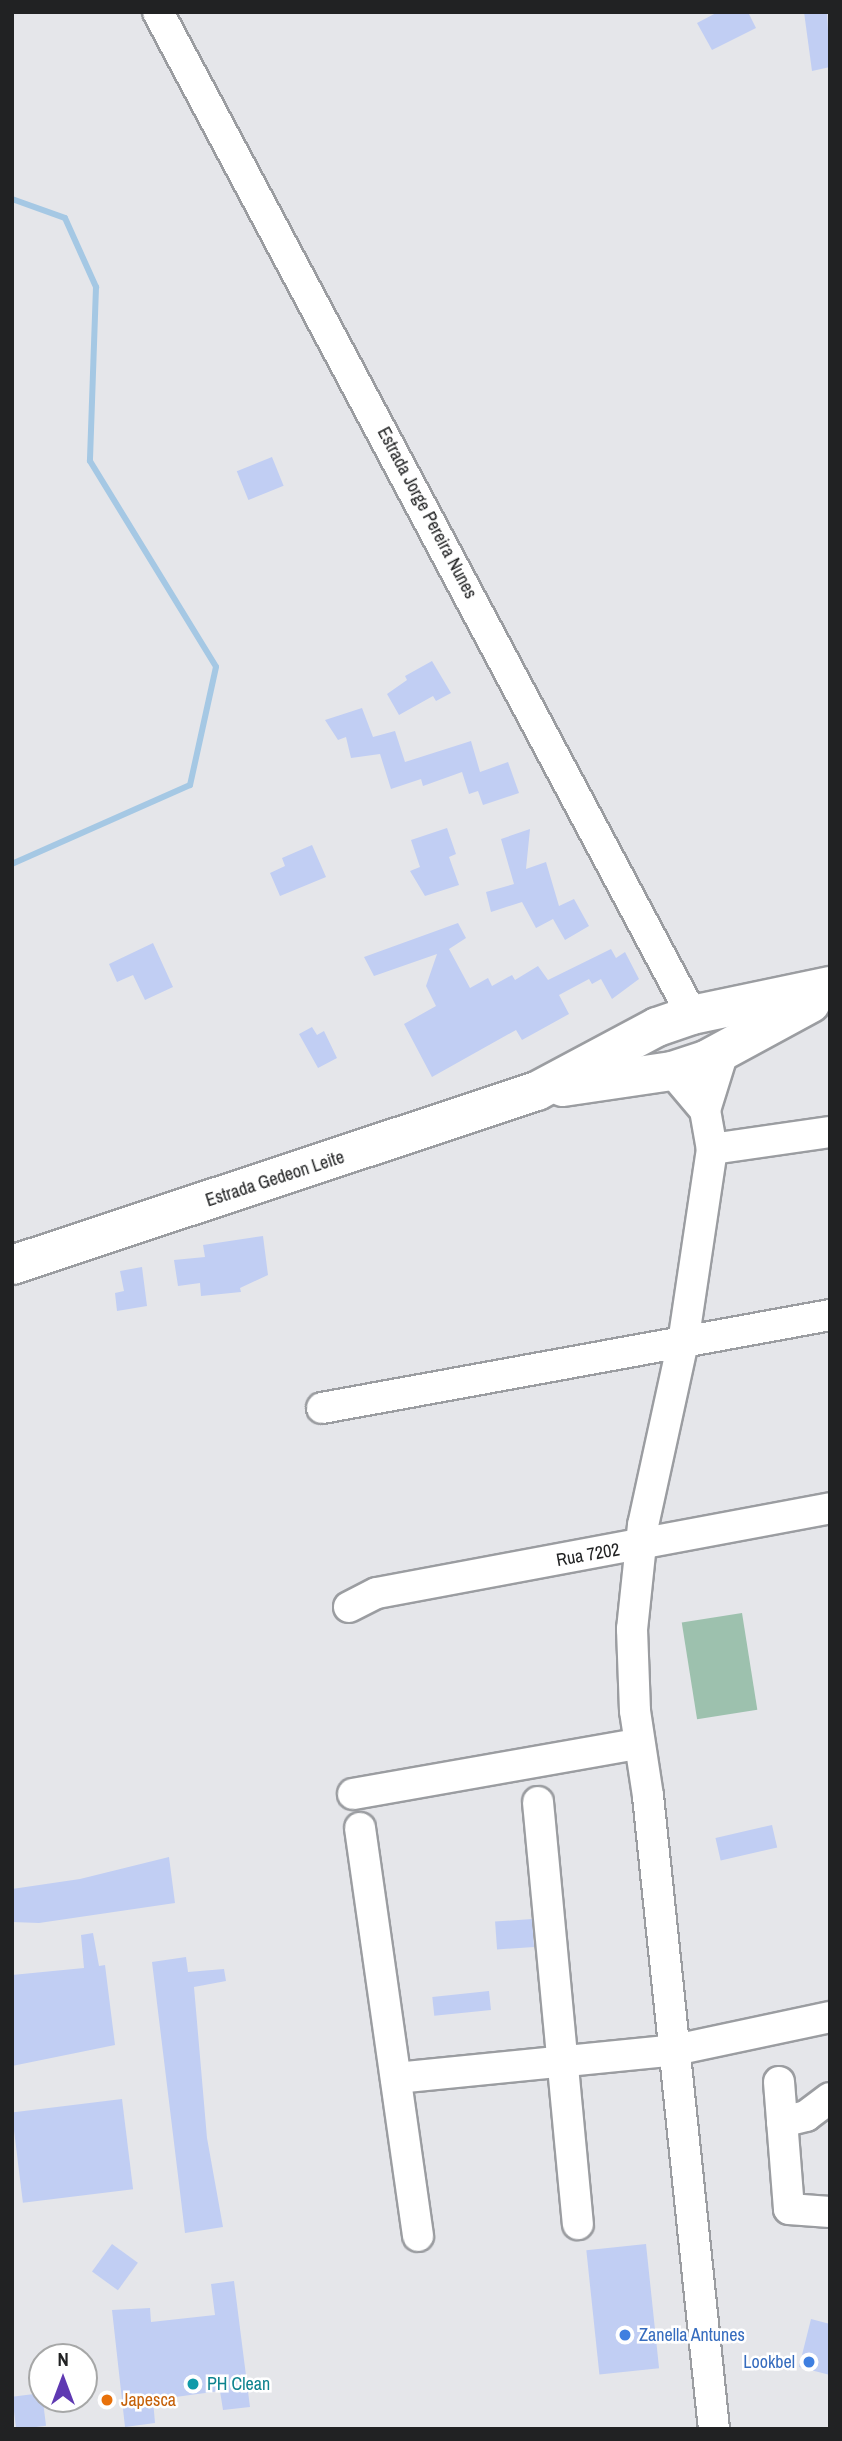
<!DOCTYPE html>
<html>
<head>
<meta charset="utf-8">
<style>
	body { margin:0 }
	#map { position:relative; width:842px; height:2441px; overflow:hidden; background:#e5e6ea; font-family:"Archivo Narrow",sans-serif }
	div>[style] { position:absolute }
	.green>* { inset:0; background:#9dc1ae; transform-origin:0 0 }
	.stream>* { height:6px; margin:-3px; padding:0 3px; transform-origin:3px; border-radius:3px; background:#a5c8e4 }
	.building>* { inset:0; background:#c1cef3; transform-origin:0 0 }
	.roads { filter:drop-shadow(2px 0 #9b9da1) drop-shadow(-2px 0 #9b9da1) drop-shadow(0 2px #9b9da1) drop-shadow(0 -2px #9b9da1) }
	.minor>* { height:30px; margin:-15px; padding:0 15px; transform-origin:15px; border-radius:15px; background:#fff }
	.major>* { height:38px; margin:-19px; padding:0 19px; transform-origin:19px; border-radius:19px; background:#fff }
	.dots>* { width:19px; height:19px; translate:-50% -50%; box-sizing:border-box; border:4px solid #fff; border-radius:50% }
	span { translate:-50% -50%; white-space:nowrap; text-align:center; line-height:1.15; -webkit-text-stroke:5px #fff; paint-order:stroke }
	.street-label { font-size:18px; color:#212223 }
	.shop-label { font-size:18px; color:#366cbe }
	.left { translate:0 -50%; text-align:left }
	.right { translate:-100% -50%; text-align:right }
	.culture-label { font-size:18px; color:#0d838f }
	.food-label { font-size:18px; color:#c56008 }
	.frame { position:absolute; inset:0; border:14px solid #212223; pointer-events:none }
	.north { position:absolute; left:28px; top:2343px; width:70px; height:70px; box-sizing:border-box; background:#fff; border:2px solid #a6a7a7; border-radius:50%; rotate:0deg; font-size:19px; font-weight:700; line-height:28px; text-align:center; color:#212223 }
	.north::after { content:''; display:block; margin:auto; width:24px; height:32px; background:#5f39b2; clip-path:polygon(50% 0,100% 100%,50% 72%,0 100%) }
</style>
</head>
<body>
<div id="map">
	<div class="green">
		<i style="left:742px;top:1613px;width:98px;height:61px;rotate:81deg"></i>
	</div>
	<div class="stream">
		<i style="left:12px;top:199px;width:56px;rotate:19.7deg"></i>
		<i style="left:65px;top:218px;width:76px;rotate:65.8deg"></i>
		<i style="left:96px;top:287px;width:174px;rotate:92deg"></i>
		<i style="left:90px;top:461px;width:241px;rotate:58.5deg"></i>
		<i style="left:216px;top:667px;width:121px;rotate:102.4deg"></i>
		<i style="left:190px;top:785px;width:195px;rotate:156.1deg"></i>
	</div>
	<div class="building">
		<i style="clip-path:polygon(718px 12px,748px 12px,756px 28px,712px 50px,697px 23px)"></i>
		<i style="clip-path:polygon(804px 12px,827px 12px,830px 67px,812px 71px)"></i>
		<i style="left:272px;top:457px;width:31px;height:38px;rotate:68deg"></i>
		<i style="clip-path:polygon(432px 661px,451px 693px,436px 701px,433px 696px,399px 715px,387px 694px,407px 680px,405px 676px)"></i>
		<i style="clip-path:polygon(362px 708px,373px 737px,395px 731px,405px 762px,471px 741px,480px 772px,508px 762px,519px 793px,483px 805px,478px 791px,469px 794px,462px 772px,423px 786px,421px 779px,391px 789px,380px 754px,351px 758px,346px 737px,338px 740px,325px 720px)"></i>
		<i style="clip-path:polygon(447px 828px,456px 854px,449px 857px,459px 885px,425px 896px,410px 871px,420px 867px,411px 840px)"></i>
		<i style="clip-path:polygon(530px 829px,526px 869px,546px 862px,559px 906px,574px 899px,589px 926px,565px 940px,553px 919px,536px 928px,522px 902px,491px 912px,486px 892px,514px 884px,501px 839px)"></i>
		<i style="clip-path:polygon(312px 845px,326px 877px,280px 896px,270px 873px,285px 866px,282px 858px)"></i>
		<i style="clip-path:polygon(458px 923px,466px 938px,449px 949px,470px 988px,488px 978px,492px 986px,512px 975px,515px 980px,538px 966px,548px 980px,611px 949px,616px 958px,625px 952px,639px 979px,612px 999px,601px 979px,592px 984px,589px 979px,559px 995px,569px 1014px,522px 1040px,516px 1030px,432px 1077px,404px 1024px,436px 1006px,426px 986px,437px 954px,374px 976px,364px 957px)"></i>
		<i style="clip-path:polygon(153px 943px,173px 987px,145px 1000px,133px 975px,117px 982px,109px 964px)"></i>
		<i style="clip-path:polygon(312px 1027px,317px 1035px,324px 1031px,337px 1058px,318px 1068px,299px 1034px)"></i>
		<i style="clip-path:polygon(263px 1236px,268px 1275px,240px 1288px,241px 1292px,201px 1296px,200px 1283px,178px 1286px,174px 1260px,205px 1257px,203px 1245px)"></i>
		<i style="clip-path:polygon(142px 1267px,147px 1306px,117px 1311px,115px 1293px,124px 1291px,120px 1271px)"></i>
		<i style="left:772px;top:1825px;width:23px;height:58px;rotate:77deg"></i>
		<i style="clip-path:polygon(169px 1857px,175px 1903px,39px 1923px,12px 1922px,12px 1889px,80px 1879px)"></i>
		<i style="left:532px;top:1919px;width:28px;height:37px;rotate:86deg"></i>
		<i style="clip-path:polygon(93px 1933px,99px 1966px,105px 1965px,115px 2045px,12px 2066px,12px 1975px,84px 1968px,81px 1935px)"></i>
		<i style="clip-path:polygon(186px 1957px,188px 1972px,224px 1969px,226px 1981px,194px 1987px,207px 2138px,223px 2227px,185px 2233px,152px 1962px)"></i>
		<i style="left:489px;top:1991px;width:19px;height:57px;rotate:84deg"></i>
		<i style="left:122px;top:2099px;width:91px;height:111px;rotate:83deg"></i>
		<i style="left:112px;top:2244px;width:32px;height:34px;rotate:36deg"></i>
		<i style="left:646px;top:2244px;width:125px;height:60px;rotate:84deg"></i>
		<i style="clip-path:polygon(234px 2281px,250px 2407px,223px 2410px,220px 2391px,153px 2400px,155px 2423px,125px 2427px,112px 2310px,150px 2308px,151px 2322px,215px 2315px,211px 2284px)"></i>
		<i style="clip-path:polygon(811px 2319px,830px 2324px,830px 2375px,799px 2367px)"></i>
		<i style="left:42px;top:2393px;width:33px;height:30px;rotate:83deg"></i>
	</div>
	<div class="roads">
		<div class="minor">
			<i style="left:158px;top:12px;width:1136px;rotate:61.97deg"></i>
			<i style="left:672px;top:1071px;width:51px;rotate:49.8deg"></i>
			<i style="left:705px;top:1110px;width:40px;rotate:80deg"></i>
			<i style="left:712px;top:1149px;width:195px;rotate:98.5deg"></i>
			<i style="left:683px;top:1342px;width:187px;rotate:102.3deg"></i>
			<i style="left:643px;top:1525px;width:105px;rotate:96deg"></i>
			<i style="left:632px;top:1629px;width:82px;rotate:87.9deg"></i>
			<i style="left:635px;top:1711px;width:86px;rotate:81.3deg"></i>
			<i style="left:648px;top:1796px;width:636px;rotate:84.05deg"></i>
			<i style="left:705px;top:1110px;width:64px;rotate:-72.7deg"></i>
			<i style="left:712px;top:1149px;width:119px;rotate:-8.2deg"></i>
			<i style="left:322px;top:1408px;width:516px;rotate:-10.37deg"></i>
			<i style="left:349px;top:1607px;width:31px;rotate:-27deg"></i>
			<i style="left:377px;top:1593px;width:461px;rotate:-10.6deg"></i>
			<i style="left:353px;top:1794px;width:289px;rotate:-10deg"></i>
			<i style="left:538px;top:1802px;width:424px;rotate:84.6deg"></i>
			<i style="left:360px;top:1828px;width:412px;rotate:81.9deg"></i>
			<i style="left:396px;top:2078px;width:280px;rotate:-5.7deg"></i>
			<i style="left:675px;top:2050px;width:158px;rotate:-12deg"></i>
			<i style="left:779px;top:2082px;width:127px;rotate:85.5deg"></i>
			<i style="left:789px;top:2209px;width:41px;rotate:4.2deg"></i>
			<i style="left:782px;top:2122px;width:25px;rotate:-14deg"></i>
			<i style="left:806px;top:2116px;width:30px;rotate:-37deg"></i>
		</div>
		<div class="major">
			<i style="left:563px;top:1087px;width:110px;rotate:-8.4deg"></i>
			<i style="left:672px;top:1071px;width:36px;rotate:-18deg"></i>
			<i style="left:706px;top:1060px;width:119px;rotate:-28.5deg"></i>
			<i style="left:12px;top:1265px;width:553px;rotate:-18.34deg"></i>
			<i style="left:537px;top:1091px;width:136px;rotate:-28.1deg"></i>
			<i style="left:657px;top:1027px;width:37px;rotate:-19deg"></i>
			<i style="left:692px;top:1015px;width:141px;rotate:-11.9deg"></i>
		</div>
	</div>
	<div class="dots">
		<i style="left:625px;top:2335px;background:#3f7fe0"></i>
		<i style="left:809px;top:2362px;background:#3f7fe0"></i>
		<i style="left:193px;top:2384px;background:#0f9aa8"></i>
		<i style="left:107px;top:2400px;background:#e8710a"></i>
	</div>
	<div class="street-label">
		<span style="left:427px;top:513px;rotate:62deg">Estrada Jorge Pereira Nunes</span>
		<span style="left:275px;top:1179px;rotate:-18deg">Estrada Gedeon Leite</span>
		<span style="left:588px;top:1555px;rotate:-10deg">Rua 7202</span>
	</div>
	<div class="shop-label">
		<span class="left" style="left:639px;top:2335px">Zanella Antunes</span>
		<span class="right" style="left:795px;top:2362px">Lookbel</span>
	</div>
	<div class="culture-label">
		<span class="left" style="left:207px;top:2384px">PH Clean</span>
	</div>
	<div class="food-label">
		<span class="left" style="left:121px;top:2400px">Japesca</span>
	</div>
	<div class="frame"></div>
	<div class="north">N</div>
</div>
</body>
</html>
